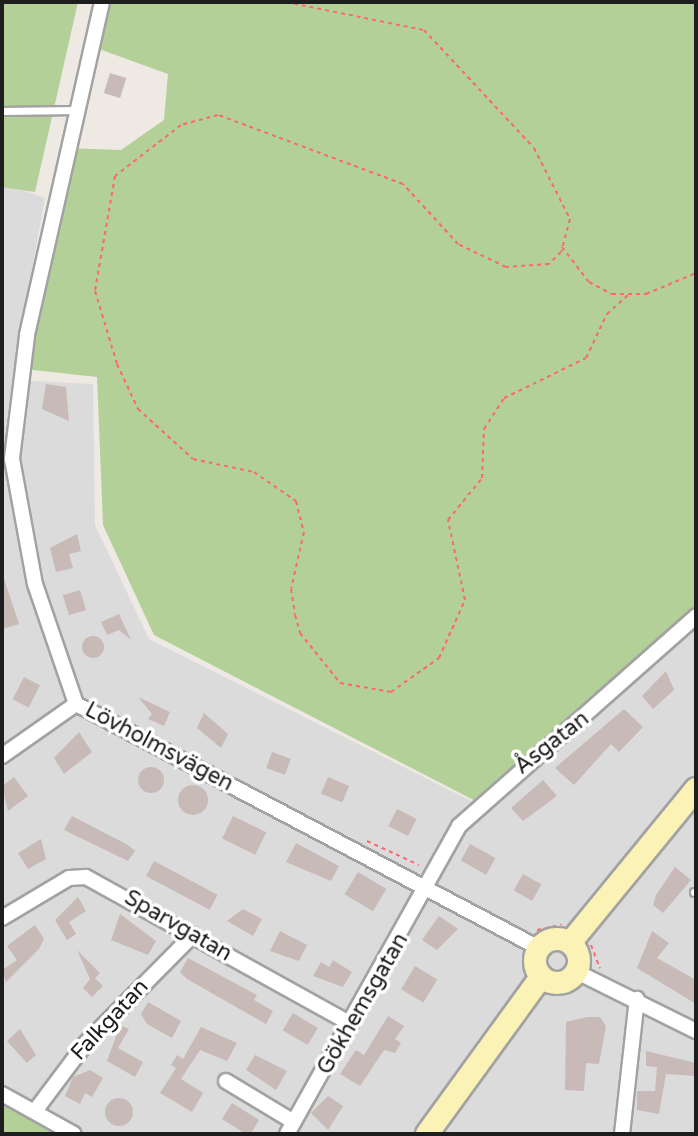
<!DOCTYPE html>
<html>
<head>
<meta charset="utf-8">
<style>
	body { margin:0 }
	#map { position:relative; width:698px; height:1136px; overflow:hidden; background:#efe9e3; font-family:"Varela Round",sans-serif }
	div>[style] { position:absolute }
	.residential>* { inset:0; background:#dcdbdb }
	.forest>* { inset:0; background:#b2d097 }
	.building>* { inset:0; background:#c7bab7; transform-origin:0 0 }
	.round { border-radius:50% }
	.path>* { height:2px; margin-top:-1px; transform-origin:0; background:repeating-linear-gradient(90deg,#fd6672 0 4px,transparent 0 8px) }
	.roads { filter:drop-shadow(2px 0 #a2a2a2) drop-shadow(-2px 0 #a2a2a2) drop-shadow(0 2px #a2a2a2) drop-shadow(0 -2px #a2a2a2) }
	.lane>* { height:7px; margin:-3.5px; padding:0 3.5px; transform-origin:3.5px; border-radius:3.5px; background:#fff }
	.street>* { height:14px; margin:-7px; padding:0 7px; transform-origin:7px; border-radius:7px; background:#fff }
	.secondary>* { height:22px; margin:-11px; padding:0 11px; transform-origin:11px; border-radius:11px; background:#fbf2b6 }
	.secondary>.ring { margin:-11px; padding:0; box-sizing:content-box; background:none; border:22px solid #fbf2b6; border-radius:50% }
	span { translate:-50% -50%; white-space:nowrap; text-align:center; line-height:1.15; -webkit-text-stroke:7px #fff; paint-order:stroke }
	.street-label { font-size:22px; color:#1e1e1e }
	.frame { position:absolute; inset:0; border:4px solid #1e1e1e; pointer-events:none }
</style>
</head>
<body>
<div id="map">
	<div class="residential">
		<i style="clip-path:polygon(2px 183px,45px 198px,12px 380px,93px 384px,95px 525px,149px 639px,491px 811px,696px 626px,696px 1134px,60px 1134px,2px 1101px)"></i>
	</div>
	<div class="forest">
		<i style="clip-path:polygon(2px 2px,78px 2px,35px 192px,2px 187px)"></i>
		<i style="clip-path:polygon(109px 2px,696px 2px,696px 623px,491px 809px,154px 635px,103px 525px,97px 377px,15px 368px,64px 148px,121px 150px,164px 120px,168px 74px,99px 49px)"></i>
		<i style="clip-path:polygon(2px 1104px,54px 1134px,2px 1134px)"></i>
	</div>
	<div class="building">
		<i style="left:110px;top:73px;width:17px;height:21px;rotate:17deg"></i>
		<i style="clip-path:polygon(46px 384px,66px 387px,69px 421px,42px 409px)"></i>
		<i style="clip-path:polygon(77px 534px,81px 551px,69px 554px,73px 568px,56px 572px,50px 548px)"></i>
		<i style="clip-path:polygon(2px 573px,19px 624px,2px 629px)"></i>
		<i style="left:80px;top:590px;width:21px;height:18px;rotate:73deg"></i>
		<i style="clip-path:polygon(119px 614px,131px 640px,119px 630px,107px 635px,101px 622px)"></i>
		<i class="round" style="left:82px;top:636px;width:22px;height:22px"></i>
		<i style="clip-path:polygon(666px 671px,674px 690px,653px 709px,642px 696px)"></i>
		<i style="left:24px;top:677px;width:18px;height:25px;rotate:27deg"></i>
		<i style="clip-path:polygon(138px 697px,170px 712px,164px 726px,148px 719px,152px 714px)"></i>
		<i style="clip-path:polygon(624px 709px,643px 727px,619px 752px,611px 744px,574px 785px,555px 768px)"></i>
		<i style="clip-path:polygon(204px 713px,228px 734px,221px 748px,197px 728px)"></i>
		<i style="clip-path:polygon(79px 732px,92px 752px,64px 774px,54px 758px)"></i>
		<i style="left:272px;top:752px;width:20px;height:17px;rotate:20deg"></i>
		<i class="round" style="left:138px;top:767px;width:26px;height:26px"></i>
		<i style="clip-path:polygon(14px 777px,28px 796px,8px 811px,2px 786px)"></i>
		<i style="left:328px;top:777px;width:23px;height:18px;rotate:23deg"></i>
		<i style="clip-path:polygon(543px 780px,557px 796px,523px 821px,511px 808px)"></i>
		<i class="round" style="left:178px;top:785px;width:30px;height:30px"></i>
		<i style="left:397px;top:809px;width:22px;height:19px;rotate:27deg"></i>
		<i style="clip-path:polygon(72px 816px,128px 845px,135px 851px,128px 861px,64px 830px)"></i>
		<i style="left:233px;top:816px;width:37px;height:25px;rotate:26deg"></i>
		<i style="clip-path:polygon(41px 839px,46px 859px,28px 869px,18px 853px)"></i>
		<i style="clip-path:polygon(296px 843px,339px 866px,331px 881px,286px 862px)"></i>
		<i style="left:470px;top:844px;width:29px;height:19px;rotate:29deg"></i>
		<i style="left:154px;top:861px;width:72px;height:17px;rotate:28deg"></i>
		<i style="clip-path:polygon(675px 867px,691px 880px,663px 913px,653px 905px,656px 895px)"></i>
		<i style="left:358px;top:872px;width:33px;height:26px;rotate:31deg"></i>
		<i style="left:523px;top:874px;width:21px;height:19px;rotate:29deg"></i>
		<i style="clip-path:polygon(78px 897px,86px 911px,69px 922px,76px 934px,67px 940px,55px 920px)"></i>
		<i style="clip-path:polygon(243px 909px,262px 919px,253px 936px,227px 921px)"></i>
		<i style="clip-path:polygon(120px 914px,156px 941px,148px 955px,111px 940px)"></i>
		<i style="clip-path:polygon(439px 916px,458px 929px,437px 950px,422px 940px)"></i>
		<i style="clip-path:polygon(35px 925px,44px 939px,39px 949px,6px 982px,2px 970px,17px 960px,7px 946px)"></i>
		<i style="clip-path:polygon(280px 931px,307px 945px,299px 961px,270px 951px)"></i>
		<i style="clip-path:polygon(652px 931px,669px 943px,657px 958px,696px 980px,696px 1004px,637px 968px)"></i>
		<i style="clip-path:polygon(77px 950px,100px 973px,95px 978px,103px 986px,92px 997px,83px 988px,90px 979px)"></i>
		<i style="clip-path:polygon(188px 958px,257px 995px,254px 1000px,273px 1011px,266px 1024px,187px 979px,180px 972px)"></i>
		<i style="clip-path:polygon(333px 960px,352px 972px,343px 987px,313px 976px,321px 962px,329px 967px)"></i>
		<i style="left:415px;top:966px;width:26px;height:27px;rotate:31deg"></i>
		<i style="clip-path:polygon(148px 1002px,181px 1021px,172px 1038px,147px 1024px,141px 1014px)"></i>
		<i style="left:293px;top:1013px;width:29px;height:20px;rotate:31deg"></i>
		<i style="clip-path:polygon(388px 1016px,404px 1026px,395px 1039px,401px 1043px,395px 1053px,384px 1050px,360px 1086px,340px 1074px,356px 1050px,364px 1055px)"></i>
		<i style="clip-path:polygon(587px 1017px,600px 1017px,606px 1026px,599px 1064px,586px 1063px,584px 1091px,565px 1090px,566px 1022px)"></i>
		<i style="clip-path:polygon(120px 1025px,129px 1029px,118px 1048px,143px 1062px,135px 1077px,107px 1061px)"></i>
		<i style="clip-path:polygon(201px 1027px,237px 1043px,227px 1061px,200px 1050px,181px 1079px,203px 1093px,192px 1112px,160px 1093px,176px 1068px,171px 1065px,177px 1055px,183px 1059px)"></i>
		<i style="clip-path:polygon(20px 1029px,36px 1055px,27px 1063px,7px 1041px)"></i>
		<i style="clip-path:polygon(646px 1051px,696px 1063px,696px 1076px,666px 1074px,659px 1114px,637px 1110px,637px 1091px,655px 1091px,657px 1067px,646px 1066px)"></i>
		<i style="clip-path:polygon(255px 1055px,287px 1071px,276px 1090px,246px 1070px)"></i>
		<i style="clip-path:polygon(90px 1070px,103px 1078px,92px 1097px,85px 1093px,80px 1104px,65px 1096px,73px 1077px)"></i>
		<i style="clip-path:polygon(328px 1096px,343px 1106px,328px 1130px,311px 1113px)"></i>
		<i class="round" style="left:105px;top:1098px;width:28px;height:28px"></i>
		<i style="left:232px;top:1103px;width:32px;height:19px;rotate:32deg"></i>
	</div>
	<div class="path">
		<i style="left:286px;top:2px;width:141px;rotate:11.5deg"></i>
		<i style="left:424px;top:30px;width:161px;rotate:47deg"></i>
		<i style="left:534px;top:148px;width:80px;rotate:63.1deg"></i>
		<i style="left:570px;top:219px;width:34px;rotate:105deg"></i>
		<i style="left:561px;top:252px;width:17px;rotate:135deg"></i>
		<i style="left:549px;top:264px;width:43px;rotate:176deg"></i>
		<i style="left:506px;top:267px;width:53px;rotate:-154.4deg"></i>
		<i style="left:458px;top:244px;width:81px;rotate:-132.5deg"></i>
		<i style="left:403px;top:184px;width:197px;rotate:-159.5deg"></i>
		<i style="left:218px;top:115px;width:38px;rotate:165deg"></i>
		<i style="left:181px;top:125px;width:83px;rotate:142.3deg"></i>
		<i style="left:115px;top:176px;width:117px;rotate:99.9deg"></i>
		<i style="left:95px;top:291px;width:76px;rotate:73.2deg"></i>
		<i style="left:117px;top:364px;width:50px;rotate:65deg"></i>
		<i style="left:138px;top:409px;width:74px;rotate:42.3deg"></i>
		<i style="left:193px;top:459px;width:62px;rotate:12deg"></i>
		<i style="left:254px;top:472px;width:51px;rotate:34.6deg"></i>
		<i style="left:296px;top:501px;width:32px;rotate:76deg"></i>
		<i style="left:304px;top:532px;width:58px;rotate:102.8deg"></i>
		<i style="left:291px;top:589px;width:26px;rotate:81deg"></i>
		<i style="left:295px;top:615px;width:19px;rotate:74deg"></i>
		<i style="left:300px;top:633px;width:64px;rotate:51.3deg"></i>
		<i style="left:340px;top:683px;width:52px;rotate:10deg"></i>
		<i style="left:391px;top:692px;width:59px;rotate:-35.3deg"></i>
		<i style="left:439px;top:658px;width:64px;rotate:-65.9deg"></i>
		<i style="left:465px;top:600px;width:82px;rotate:-102deg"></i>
		<i style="left:448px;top:520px;width:54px;rotate:-51deg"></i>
		<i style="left:482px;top:478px;width:49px;rotate:-87.7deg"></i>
		<i style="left:484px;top:429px;width:37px;rotate:-57deg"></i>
		<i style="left:504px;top:398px;width:91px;rotate:-26deg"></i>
		<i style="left:586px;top:358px;width:49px;rotate:-64.5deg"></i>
		<i style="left:607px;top:314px;width:31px;rotate:-42deg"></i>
		<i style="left:562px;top:247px;width:44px;rotate:52.4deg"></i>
		<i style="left:589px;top:282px;width:26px;rotate:28deg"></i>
		<i style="left:612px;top:294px;width:34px"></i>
		<i style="left:646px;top:294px;width:54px;rotate:-22.8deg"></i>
		<i style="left:367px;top:841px;width:57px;rotate:24.8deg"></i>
		<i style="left:537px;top:930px;width:25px;rotate:-12deg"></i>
		<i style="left:591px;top:945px;width:25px;rotate:69deg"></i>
	</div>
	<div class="roads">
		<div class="lane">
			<i style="left:2px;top:111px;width:75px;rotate:-0.8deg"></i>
			<i style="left:694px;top:892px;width:2px"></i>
		</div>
		<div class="street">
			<i style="left:102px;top:2px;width:342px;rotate:102.7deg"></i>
			<i style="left:27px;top:336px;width:124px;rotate:97deg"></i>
			<i style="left:12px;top:459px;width:127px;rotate:79.6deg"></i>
			<i style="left:35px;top:584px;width:127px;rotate:71.1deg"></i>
			<i style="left:76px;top:704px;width:523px;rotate:27.79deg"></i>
			<i style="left:2px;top:756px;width:90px;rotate:-35.1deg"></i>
			<i style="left:2px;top:918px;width:78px;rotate:-30.8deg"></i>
			<i style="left:69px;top:878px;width:17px;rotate:-3deg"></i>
			<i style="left:86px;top:877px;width:303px;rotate:29deg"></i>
			<i style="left:577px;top:972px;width:133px;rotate:26.4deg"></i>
			<i style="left:226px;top:1081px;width:79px;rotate:31.1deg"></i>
			<i style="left:2px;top:1094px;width:82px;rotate:29.1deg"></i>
			<i style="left:35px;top:1111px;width:85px;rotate:-53.1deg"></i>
			<i style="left:86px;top:1043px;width:152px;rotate:-45.3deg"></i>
			<i style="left:287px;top:1134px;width:353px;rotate:-60.8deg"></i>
			<i style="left:459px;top:826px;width:317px;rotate:-41.5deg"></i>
			<i style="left:622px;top:1134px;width:136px;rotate:-83.7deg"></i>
		</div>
		<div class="secondary">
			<i class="ring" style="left:535px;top:939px;width:22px;height:22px"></i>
			<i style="left:570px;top:943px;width:199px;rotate:-50.7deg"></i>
			<i style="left:427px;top:1134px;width:194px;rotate:-54deg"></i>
		</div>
	</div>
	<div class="street-label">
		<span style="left:552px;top:743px;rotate:-38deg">Åsgatan</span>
		<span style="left:159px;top:747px;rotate:28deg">Lövholmsvägen</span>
		<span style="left:178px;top:926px;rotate:30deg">Sparvgatan</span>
		<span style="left:363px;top:1004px;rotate:-60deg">Gökhemsgatan</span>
		<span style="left:110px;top:1020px;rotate:-47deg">Falkgatan</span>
	</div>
	<div class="frame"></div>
</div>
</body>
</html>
